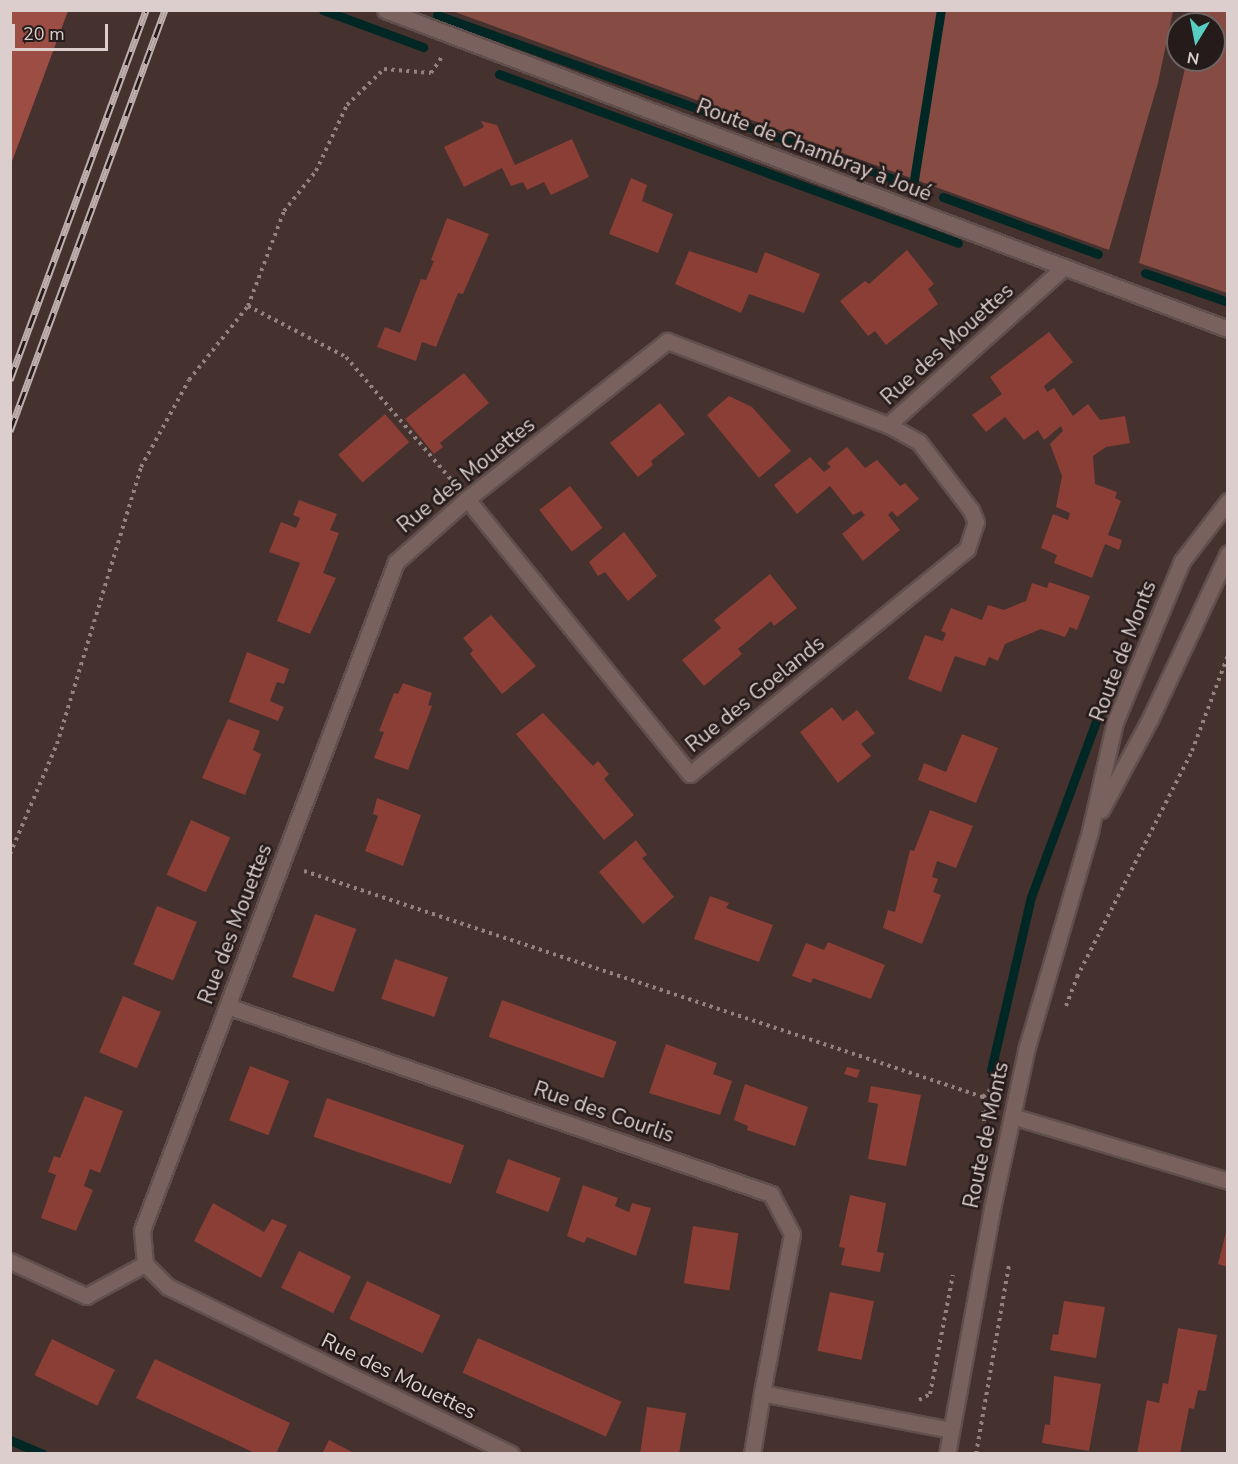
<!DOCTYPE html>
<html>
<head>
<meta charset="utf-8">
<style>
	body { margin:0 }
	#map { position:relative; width:1238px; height:1464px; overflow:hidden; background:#45312e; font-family:"Nunito Sans",sans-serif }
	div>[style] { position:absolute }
	.green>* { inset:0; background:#864b43 }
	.forest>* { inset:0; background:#9d4e44 }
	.stream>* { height:9px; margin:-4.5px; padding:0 4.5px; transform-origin:4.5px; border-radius:4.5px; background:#002724 }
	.building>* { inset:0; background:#8b3e35; transform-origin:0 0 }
	.path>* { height:4px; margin-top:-2px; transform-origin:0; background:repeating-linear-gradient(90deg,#938380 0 3px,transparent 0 7.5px) }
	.roads { filter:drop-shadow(2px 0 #604f4d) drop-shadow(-2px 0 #604f4d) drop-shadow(0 2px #604f4d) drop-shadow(0 -2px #604f4d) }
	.street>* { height:15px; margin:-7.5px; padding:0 7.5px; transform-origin:7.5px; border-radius:7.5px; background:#79625e }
	.secondary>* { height:15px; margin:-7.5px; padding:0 7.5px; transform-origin:7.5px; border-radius:7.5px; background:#79625e }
	.rail>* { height:7px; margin-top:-3.5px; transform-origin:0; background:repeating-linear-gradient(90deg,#251b1a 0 14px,#beafad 0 28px); box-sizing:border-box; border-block:2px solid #beafad }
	span { translate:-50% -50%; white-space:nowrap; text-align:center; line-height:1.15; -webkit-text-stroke:5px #251b1a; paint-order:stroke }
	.street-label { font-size:21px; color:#dbcecc }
	.frame { position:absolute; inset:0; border:12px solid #dbcecc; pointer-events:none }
	.north { position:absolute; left:1166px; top:12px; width:60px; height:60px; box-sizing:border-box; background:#251b1a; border:2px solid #6e6361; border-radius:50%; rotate:190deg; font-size:16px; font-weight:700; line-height:24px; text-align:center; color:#dbcecc }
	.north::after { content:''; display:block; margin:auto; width:21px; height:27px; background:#57cec2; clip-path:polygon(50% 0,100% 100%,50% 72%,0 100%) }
	.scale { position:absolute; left:12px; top:24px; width:96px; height:27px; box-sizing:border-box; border:3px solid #dbcecc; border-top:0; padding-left:8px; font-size:18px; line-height:21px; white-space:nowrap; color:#dbcecc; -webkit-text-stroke:4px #251b1a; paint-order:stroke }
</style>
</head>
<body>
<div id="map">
	<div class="green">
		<i style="clip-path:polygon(452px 11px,1173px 11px,1158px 83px,1109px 250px)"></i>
		<i style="clip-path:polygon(1197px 11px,1227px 11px,1227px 293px,1139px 263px,1187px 60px,1214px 60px,1214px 24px,1194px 24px)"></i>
	</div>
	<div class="forest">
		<i style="clip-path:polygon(11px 10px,68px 11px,11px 164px,10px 11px)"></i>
	</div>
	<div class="stream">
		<i style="left:323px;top:10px;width:107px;rotate:20.3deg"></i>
		<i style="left:437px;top:15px;width:506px;rotate:19.76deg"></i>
		<i style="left:913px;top:186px;width:178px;rotate:-81deg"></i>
		<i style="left:499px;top:74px;width:489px;rotate:20.2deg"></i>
		<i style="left:943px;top:197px;width:165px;rotate:20.2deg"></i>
		<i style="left:1145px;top:273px;width:88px;rotate:19.3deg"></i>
		<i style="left:991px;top:1070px;width:178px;rotate:-77deg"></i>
		<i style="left:1031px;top:897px;width:220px;rotate:-69.7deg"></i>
		<i style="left:10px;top:1440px;width:36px;rotate:23deg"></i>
	</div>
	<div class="building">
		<i style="clip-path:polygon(481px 121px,497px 125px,515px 165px,572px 139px,589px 177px,551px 195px,544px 182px,527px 190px,523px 182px,511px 186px,502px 168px,464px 187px,444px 147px,484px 127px)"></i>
		<i style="clip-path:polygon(631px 178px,647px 185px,642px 201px,673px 214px,658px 253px,609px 234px)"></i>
		<i style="clip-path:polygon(447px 218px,489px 234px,463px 294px,458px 293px,436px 347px,422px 342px,416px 361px,377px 347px,385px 327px,400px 333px,421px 279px,426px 280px,434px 261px,431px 260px)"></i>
		<i style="clip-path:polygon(907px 250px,934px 284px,928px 289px,938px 304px,886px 345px,875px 331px,868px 336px,840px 301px,865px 281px,869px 284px)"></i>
		<i style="clip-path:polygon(689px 251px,757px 273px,765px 252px,820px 274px,804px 313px,749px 294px,741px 313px,675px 284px)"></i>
		<i style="clip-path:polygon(1049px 332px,1073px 362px,1044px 386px,1047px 392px,1054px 388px,1073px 416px,1088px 404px,1100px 420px,1125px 416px,1130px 443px,1106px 447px,1093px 456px,1095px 484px,1117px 492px,1115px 498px,1121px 501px,1108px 535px,1122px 540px,1119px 550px,1105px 544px,1092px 578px,1054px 563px,1057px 555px,1041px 548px,1053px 514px,1068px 520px,1070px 513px,1056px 507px,1062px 476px,1050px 444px,1063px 431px,1061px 426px,1044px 440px,1038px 430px,1024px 440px,1005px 417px,986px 432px,972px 415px,1002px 394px,990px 377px)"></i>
		<i style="clip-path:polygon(464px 373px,489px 403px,440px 443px,443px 447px,434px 454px,405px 419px)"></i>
		<i style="clip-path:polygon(729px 396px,752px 407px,791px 451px,759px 478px,707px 415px)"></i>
		<i style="clip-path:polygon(660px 403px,685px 434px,651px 461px,653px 465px,638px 477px,610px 443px)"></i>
		<i style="left:385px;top:414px;width:37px;height:62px;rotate:49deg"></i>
		<i style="clip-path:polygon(847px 447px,865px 468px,877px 460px,900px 486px,905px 483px,919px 499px,897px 517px,892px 511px,888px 515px,900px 530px,863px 561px,842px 534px,865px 515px,861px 511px,853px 515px,830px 486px,797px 514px,774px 485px,810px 457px,824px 472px,831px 467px,827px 463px)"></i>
		<i style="left:570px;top:486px;width:53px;height:39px;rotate:52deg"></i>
		<i style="clip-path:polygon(299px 500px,337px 514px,330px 530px,339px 533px,323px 573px,336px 578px,310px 634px,277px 621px,300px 563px,269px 552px,281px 522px,296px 528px,300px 518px,293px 515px)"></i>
		<i style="clip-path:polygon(624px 532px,657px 576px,628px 601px,605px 572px,598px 576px,589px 562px)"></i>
		<i style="clip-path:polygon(770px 574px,797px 608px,774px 626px,771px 621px,738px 649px,742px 654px,704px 686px,682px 660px,721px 628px,714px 620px)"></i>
		<i style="clip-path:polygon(1049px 582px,1090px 596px,1077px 630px,1070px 627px,1065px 637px,1041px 629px,1005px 644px,998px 661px,989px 657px,985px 666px,955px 656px,941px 692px,908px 679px,925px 635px,943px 641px,946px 633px,941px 631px,951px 608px,982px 620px,988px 605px,1004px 610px,1026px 601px,1032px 583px,1047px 588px)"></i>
		<i style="clip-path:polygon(491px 615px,536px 666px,502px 694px,470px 654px,473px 650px,463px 638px)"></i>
		<i style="clip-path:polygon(247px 652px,289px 669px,284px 684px,277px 682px,270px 701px,284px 707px,278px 721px,229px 702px)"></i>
		<i style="clip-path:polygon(403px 683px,432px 693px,428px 705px,432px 706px,408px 770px,374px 758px,384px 732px,379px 731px,394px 693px,398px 694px)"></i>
		<i style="clip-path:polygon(832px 707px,843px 721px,857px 710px,875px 733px,861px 744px,871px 756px,838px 783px,800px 732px)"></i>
		<i style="clip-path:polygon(543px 713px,593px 766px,598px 761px,609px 774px,604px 779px,634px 815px,604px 840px,516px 734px)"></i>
		<i style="clip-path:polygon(228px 719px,260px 731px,253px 750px,261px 754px,245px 795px,202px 778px)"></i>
		<i style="clip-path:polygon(962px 734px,998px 748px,976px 803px,918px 780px,924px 763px,946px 772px)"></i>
		<i style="clip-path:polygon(377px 798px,421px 815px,403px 866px,365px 851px,378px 816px,373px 814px)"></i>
		<i style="clip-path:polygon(930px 810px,973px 826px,956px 868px,937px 861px,932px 877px,938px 879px,933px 892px,941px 895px,922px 944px,883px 928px,888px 910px,895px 912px,910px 850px,914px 851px)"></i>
		<i style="left:191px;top:820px;width:43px;height:60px;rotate:24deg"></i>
		<i style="clip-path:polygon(636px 840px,647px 855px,642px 858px,674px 897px,643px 924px,599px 872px)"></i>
		<i style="clip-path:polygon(710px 896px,729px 903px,726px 908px,773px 925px,759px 962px,694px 939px)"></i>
		<i style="left:157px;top:906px;width:43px;height:63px;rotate:22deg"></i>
		<i style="left:315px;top:914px;width:44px;height:67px;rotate:20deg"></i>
		<i style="clip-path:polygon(828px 942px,885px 965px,871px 999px,813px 978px,811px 983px,792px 976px,806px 943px,824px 950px)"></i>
		<i style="left:395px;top:959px;width:56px;height:42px;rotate:19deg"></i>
		<i style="left:123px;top:996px;width:41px;height:61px;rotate:23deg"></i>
		<i style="left:502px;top:1000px;width:122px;height:39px;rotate:20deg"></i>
		<i style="clip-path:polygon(666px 1044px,717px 1063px,713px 1074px,732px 1081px,720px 1115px,649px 1093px)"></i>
		<i style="left:250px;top:1066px;width:42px;height:58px;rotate:21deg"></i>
		<i style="clip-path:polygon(847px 1067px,860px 1070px,857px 1078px,844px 1074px)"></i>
		<i style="clip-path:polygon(745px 1084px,808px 1107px,795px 1146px,747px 1130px,748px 1126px,734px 1120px)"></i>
		<i style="clip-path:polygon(871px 1086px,921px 1095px,906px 1166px,868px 1159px,878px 1104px,868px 1102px)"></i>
		<i style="clip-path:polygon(85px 1096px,123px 1111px,100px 1173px,90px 1169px,84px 1186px,93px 1190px,76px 1231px,41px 1218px,56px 1175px,48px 1172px,54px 1156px,60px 1158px)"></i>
		<i style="left:327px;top:1098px;width:145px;height:41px;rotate:19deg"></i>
		<i style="left:508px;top:1159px;width:56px;height:36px;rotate:20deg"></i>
		<i style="clip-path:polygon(583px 1185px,618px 1198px,615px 1206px,629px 1212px,632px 1203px,651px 1208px,636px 1256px,587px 1237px,584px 1243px,567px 1236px)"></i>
		<i style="clip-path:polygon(850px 1195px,886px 1203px,877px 1252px,884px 1253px,880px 1272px,841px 1265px,845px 1248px,839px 1247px)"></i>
		<i style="clip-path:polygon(213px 1203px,264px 1232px,272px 1219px,287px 1225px,261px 1278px,194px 1241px)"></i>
		<i style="left:693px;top:1226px;width:46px;height:58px;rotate:9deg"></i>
		<i style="clip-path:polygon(1227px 1228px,1227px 1267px,1218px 1264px)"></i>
		<i style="left:299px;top:1251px;width:58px;height:41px;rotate:26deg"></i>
		<i style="left:367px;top:1281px;width:81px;height:42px;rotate:25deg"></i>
		<i style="left:830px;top:1292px;width:45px;height:60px;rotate:12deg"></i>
		<i style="clip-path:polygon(1064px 1301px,1105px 1307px,1096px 1358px,1050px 1350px,1053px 1334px,1058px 1335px)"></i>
		<i style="clip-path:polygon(1178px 1328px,1217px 1335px,1206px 1391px,1198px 1390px,1194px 1409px,1189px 1408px,1180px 1454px,1137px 1454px,1147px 1400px,1159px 1403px,1163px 1383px,1168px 1384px)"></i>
		<i style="left:478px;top:1338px;width:157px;height:38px;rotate:24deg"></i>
		<i style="left:52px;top:1339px;width:70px;height:40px;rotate:26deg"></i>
		<i style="clip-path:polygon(155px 1359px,290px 1423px,276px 1454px,257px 1454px,136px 1398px)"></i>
		<i style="clip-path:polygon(1054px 1376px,1101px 1384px,1089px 1451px,1042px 1443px,1045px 1424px,1050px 1425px)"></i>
		<i style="clip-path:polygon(647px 1407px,686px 1413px,679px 1454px,640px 1454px)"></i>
		<i style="clip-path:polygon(329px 1440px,356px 1454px,322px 1454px)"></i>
	</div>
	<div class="path">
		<i style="left:248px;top:306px;width:110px;rotate:27.5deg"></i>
		<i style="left:346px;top:357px;width:165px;rotate:49.4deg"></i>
		<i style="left:10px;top:854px;width:120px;rotate:-66.9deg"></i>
		<i style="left:57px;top:744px;width:289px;rotate:-73.1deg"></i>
		<i style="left:141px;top:467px;width:99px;rotate:-61.1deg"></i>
		<i style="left:189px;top:380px;width:95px;rotate:-51.4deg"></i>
		<i style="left:248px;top:306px;width:102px;rotate:-69.2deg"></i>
		<i style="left:284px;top:211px;width:51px;rotate:-51.3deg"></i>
		<i style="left:316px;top:171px;width:73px;rotate:-64.8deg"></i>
		<i style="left:347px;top:105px;width:52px;rotate:-44.2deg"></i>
		<i style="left:384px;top:69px;width:47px;rotate:4.9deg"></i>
		<i style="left:431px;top:73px;width:22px;rotate:-56deg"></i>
		<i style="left:304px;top:871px;width:716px;rotate:18.41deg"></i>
		<i style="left:1066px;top:1006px;width:31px;rotate:-69deg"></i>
		<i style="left:1077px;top:977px;width:254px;rotate:-63deg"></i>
		<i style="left:1192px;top:751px;width:103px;rotate:-69.4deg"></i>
		<i style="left:984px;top:1121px;width:24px;rotate:-92deg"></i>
		<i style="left:983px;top:1097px;width:16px;rotate:-45deg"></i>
		<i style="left:919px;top:1400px;width:13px;rotate:-29deg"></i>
		<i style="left:930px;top:1394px;width:121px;rotate:-79.1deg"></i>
		<i style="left:976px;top:1454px;width:192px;rotate:-80.1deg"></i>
	</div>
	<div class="roads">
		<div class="street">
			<i style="left:467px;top:499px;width:354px;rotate:51deg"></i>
			<i style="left:690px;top:774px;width:357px;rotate:-39.1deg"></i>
			<i style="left:967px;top:549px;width:28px;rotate:-72deg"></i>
			<i style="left:976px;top:522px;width:13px;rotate:-113deg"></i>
			<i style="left:971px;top:510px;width:86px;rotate:-127.4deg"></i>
			<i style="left:919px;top:442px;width:35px;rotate:-151deg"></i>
			<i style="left:227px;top:1006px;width:576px;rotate:19.06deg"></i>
			<i style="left:771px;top:1194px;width:45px;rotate:62.3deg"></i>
			<i style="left:792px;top:1234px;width:162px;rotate:100.7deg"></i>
			<i style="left:1012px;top:1116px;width:226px;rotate:16.7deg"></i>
			<i style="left:10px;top:1261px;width:84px;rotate:24.7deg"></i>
			<i style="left:86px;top:1296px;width:67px;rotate:-28.5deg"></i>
			<i style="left:511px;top:1454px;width:381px;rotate:-154deg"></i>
			<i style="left:168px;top:1287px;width:33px;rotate:-135deg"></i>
			<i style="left:145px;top:1264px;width:34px;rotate:-95deg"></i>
			<i style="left:142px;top:1230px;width:715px;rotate:-69.18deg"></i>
			<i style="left:396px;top:562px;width:95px;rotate:-41.6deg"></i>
			<i style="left:467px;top:499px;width:255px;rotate:-38.3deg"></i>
			<i style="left:667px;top:341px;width:236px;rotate:20.8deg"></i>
			<i style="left:888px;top:425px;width:237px;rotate:-41.9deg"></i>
			<i style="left:752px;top:1454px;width:62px;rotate:-80.7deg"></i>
			<i style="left:762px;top:1393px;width:192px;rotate:11.1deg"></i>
		</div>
		<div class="secondary">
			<i style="left:385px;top:10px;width:901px;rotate:20.73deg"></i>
			<i style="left:1101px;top:810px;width:103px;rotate:-61.7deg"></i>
			<i style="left:1150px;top:719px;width:183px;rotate:-64.8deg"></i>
			<i style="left:947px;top:1454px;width:254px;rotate:-79.6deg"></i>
			<i style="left:993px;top:1204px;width:161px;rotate:-77.8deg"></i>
			<i style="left:1027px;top:1047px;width:225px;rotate:-73.7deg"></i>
			<i style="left:1090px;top:831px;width:112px;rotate:-77.1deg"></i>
			<i style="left:1115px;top:722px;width:174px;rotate:-67.4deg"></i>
			<i style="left:1182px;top:561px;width:76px;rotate:-52.5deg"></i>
		</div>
	</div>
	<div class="rail">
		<i style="left:10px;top:380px;width:394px;rotate:-69.8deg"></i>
		<i style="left:10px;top:431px;width:449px;rotate:-69.8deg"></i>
	</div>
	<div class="street-label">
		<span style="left:814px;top:150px;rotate:21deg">Route de Chambray à Joué</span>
		<span style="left:947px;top:344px;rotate:-42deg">Rue des Mouettes</span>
		<span style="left:466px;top:475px;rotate:-39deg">Rue des Mouettes</span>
		<span style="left:1123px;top:651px;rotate:-69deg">Route de Monts</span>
		<span style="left:755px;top:694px;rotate:-39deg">Rue des Goelands</span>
		<span style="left:235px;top:924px;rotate:-69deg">Rue des Mouettes</span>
		<span style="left:604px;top:1112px;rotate:19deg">Rue des Courlis</span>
		<span style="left:986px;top:1135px;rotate:-78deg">Route de Monts</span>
		<span style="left:399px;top:1376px;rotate:26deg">Rue des Mouettes</span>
	</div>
	<div class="frame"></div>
	<div class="north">N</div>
	<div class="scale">20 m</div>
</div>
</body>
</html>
